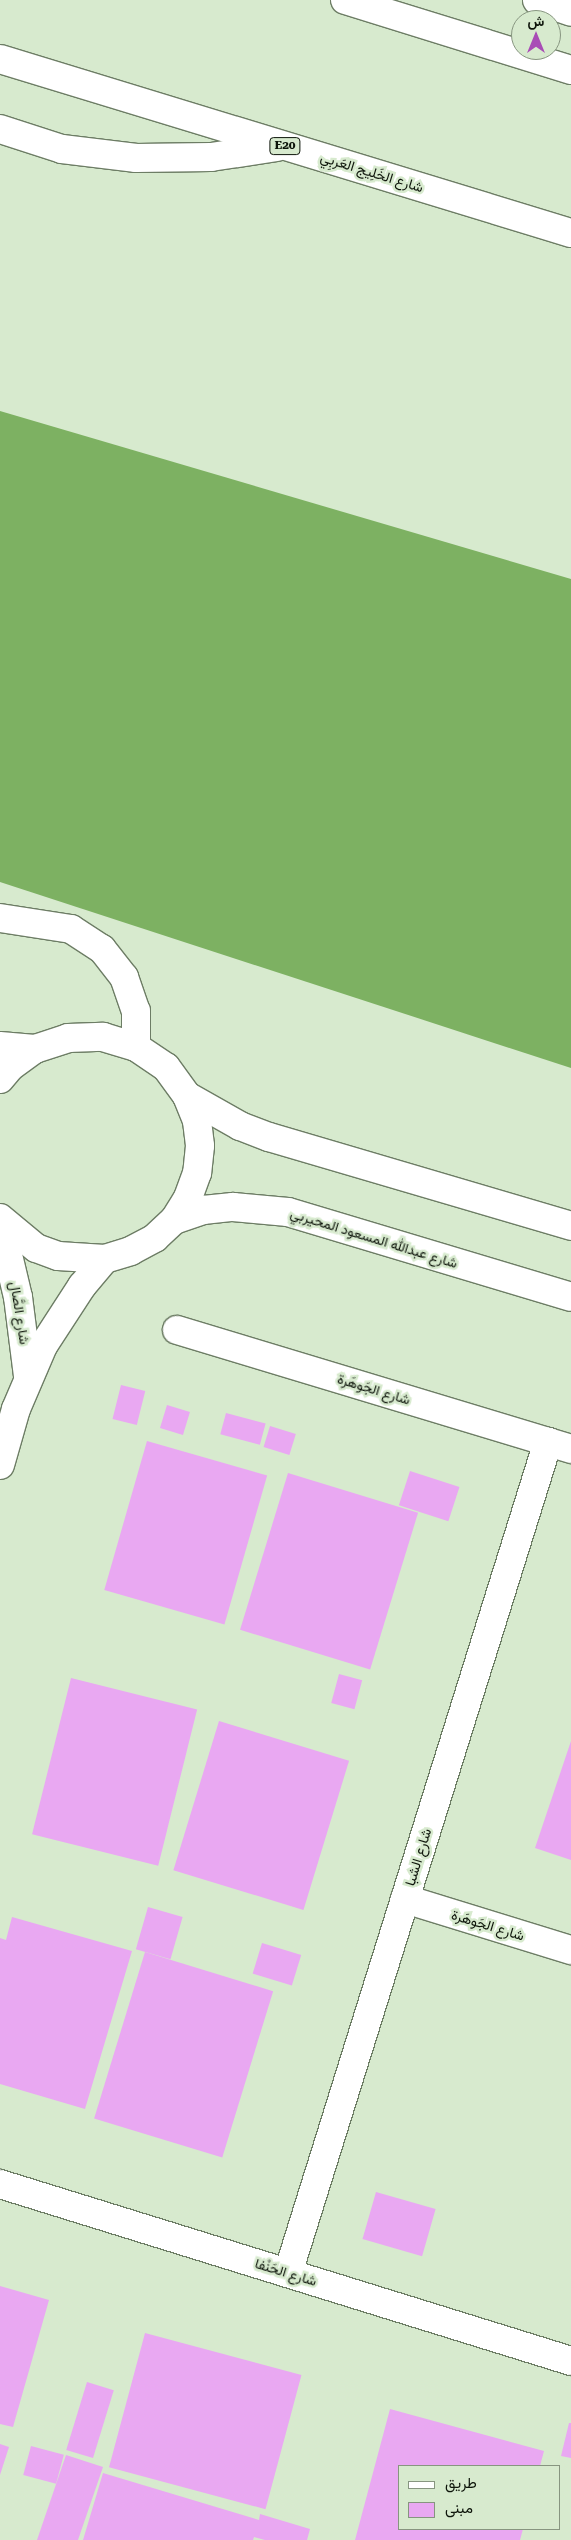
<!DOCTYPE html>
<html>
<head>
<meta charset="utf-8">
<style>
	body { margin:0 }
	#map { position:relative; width:571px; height:2540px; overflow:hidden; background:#d7eace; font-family:"Roboto Serif",Vazirmatn,serif }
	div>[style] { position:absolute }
	.forest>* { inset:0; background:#7db162 }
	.building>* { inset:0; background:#e9a8f2; transform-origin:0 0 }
	.roads { filter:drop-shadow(1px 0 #6d7d65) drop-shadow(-1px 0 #6d7d65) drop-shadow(0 1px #6d7d65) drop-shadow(0 -1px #6d7d65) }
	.street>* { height:28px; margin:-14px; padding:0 14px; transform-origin:14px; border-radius:14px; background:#fff }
	.secondary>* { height:28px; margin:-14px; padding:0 14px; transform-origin:14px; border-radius:14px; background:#fff }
	.highway>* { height:28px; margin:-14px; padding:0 14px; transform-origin:14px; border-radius:14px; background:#fff }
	span { translate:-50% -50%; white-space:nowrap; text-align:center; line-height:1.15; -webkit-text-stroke:5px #d7eace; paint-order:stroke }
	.shield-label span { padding:1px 4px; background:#d7eace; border:1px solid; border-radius:4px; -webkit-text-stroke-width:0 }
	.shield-label { font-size:12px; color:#0e150b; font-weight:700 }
	.street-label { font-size:14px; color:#0e150b }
	.legend { position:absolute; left:398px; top:2465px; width:162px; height:65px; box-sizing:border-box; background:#d7eace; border:1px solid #879580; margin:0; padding:6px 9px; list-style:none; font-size:15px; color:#0e150b }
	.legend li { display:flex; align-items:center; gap:10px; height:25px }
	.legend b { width:25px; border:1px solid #879580 }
	.north { position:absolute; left:511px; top:10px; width:50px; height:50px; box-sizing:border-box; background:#d7eace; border:1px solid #879580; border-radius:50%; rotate:0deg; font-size:14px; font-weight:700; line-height:20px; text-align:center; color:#0e150b }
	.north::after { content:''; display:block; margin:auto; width:18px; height:22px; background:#a94cb6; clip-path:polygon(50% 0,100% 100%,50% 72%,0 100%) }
</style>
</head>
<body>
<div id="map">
	<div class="forest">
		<i style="clip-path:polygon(0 411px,571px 579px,571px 1068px,0 882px)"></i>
	</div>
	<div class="building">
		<i style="left:121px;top:1385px;width:25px;height:35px;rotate:14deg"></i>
		<i style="left:167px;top:1405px;width:24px;height:24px;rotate:17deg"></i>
		<i style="left:226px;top:1413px;width:41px;height:22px;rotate:15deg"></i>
		<i style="left:270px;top:1426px;width:27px;height:22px;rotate:17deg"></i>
		<i style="left:147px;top:1441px;width:125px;height:155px;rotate:16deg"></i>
		<i style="left:410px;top:1471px;width:52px;height:36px;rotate:18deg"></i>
		<i style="left:288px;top:1473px;width:136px;height:164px;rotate:17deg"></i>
		<i style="left:339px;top:1674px;width:24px;height:30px;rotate:15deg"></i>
		<i style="left:71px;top:1678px;width:130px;height:161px;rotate:14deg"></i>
		<i style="left:219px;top:1721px;width:136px;height:156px;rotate:17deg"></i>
		<i style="clip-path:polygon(571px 1741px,571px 1860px,535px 1848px)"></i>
		<i style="left:148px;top:1907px;width:36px;height:44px;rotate:16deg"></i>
		<i style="clip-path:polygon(12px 1917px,132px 1951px,85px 2109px,0 2084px,0 1938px,6px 1940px)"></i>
		<i style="left:262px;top:1943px;width:41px;height:32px;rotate:17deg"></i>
		<i style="left:145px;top:1952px;width:134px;height:174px;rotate:17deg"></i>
		<i style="left:376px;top:2192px;width:62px;height:49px;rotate:16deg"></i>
		<i style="clip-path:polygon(0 2286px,49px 2300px,13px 2427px,0 2424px)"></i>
		<i style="left:145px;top:2333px;width:162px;height:139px;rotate:15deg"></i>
		<i style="left:87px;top:2382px;width:28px;height:71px;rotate:17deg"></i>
		<i style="clip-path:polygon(390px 2409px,544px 2451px,540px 2466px,400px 2466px,400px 2529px,523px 2529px,520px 2540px,355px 2540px)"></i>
		<i style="clip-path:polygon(569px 2423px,571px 2423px,571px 2458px,561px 2456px)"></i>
		<i style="clip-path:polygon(0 2444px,9px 2447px,0 2475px)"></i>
		<i style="left:31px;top:2446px;width:34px;height:30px;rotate:15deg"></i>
		<i style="clip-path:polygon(66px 2455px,103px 2467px,78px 2540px,37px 2540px)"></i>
		<i style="clip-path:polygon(103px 2473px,259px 2520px,260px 2514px,310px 2529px,307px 2540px,265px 2540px,254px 2537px,253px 2540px,83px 2540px)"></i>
	</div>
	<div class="roads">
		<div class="street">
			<i style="left:0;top:1221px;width:78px;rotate:76.7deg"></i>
			<i style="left:18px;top:1297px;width:80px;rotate:82.8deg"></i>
			<i style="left:177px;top:1330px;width:412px;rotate:16.8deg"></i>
			<i style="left:0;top:1465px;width:58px;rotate:-74.1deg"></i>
			<i style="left:16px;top:1409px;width:69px;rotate:-66.8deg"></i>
			<i style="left:43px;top:1346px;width:72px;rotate:-57deg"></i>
			<i style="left:82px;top:1286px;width:35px;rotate:-50deg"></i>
			<i style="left:405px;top:1899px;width:174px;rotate:17.1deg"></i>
			<i style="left:0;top:2184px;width:598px;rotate:17.22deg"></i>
			<i style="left:288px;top:2273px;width:871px;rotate:-72.63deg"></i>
		</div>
		<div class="secondary">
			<i style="left:0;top:1046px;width:35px;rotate:5deg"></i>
			<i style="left:0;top:1079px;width:16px;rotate:-50deg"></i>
			<i style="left:10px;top:1067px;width:31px;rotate:-36deg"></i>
			<i style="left:35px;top:1049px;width:35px;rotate:-18deg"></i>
			<i style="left:68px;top:1038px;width:35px;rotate:-2deg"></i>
			<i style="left:103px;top:1037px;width:34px;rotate:17deg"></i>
			<i style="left:136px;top:1047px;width:36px;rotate:34deg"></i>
			<i style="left:166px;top:1067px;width:36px;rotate:54deg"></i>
			<i style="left:187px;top:1096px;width:27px;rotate:68deg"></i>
			<i style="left:197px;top:1121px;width:25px;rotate:83deg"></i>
			<i style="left:200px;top:1146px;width:27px;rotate:96deg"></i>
			<i style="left:197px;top:1173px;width:27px;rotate:110deg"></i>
			<i style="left:188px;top:1198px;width:26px;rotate:122deg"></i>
			<i style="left:174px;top:1220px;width:26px;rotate:137deg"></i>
			<i style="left:155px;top:1238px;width:27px;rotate:152deg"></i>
			<i style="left:131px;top:1251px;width:27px;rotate:163deg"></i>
			<i style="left:105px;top:1259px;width:47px;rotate:-176.3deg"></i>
			<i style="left:58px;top:1256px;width:23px;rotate:-160deg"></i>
			<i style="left:36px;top:1248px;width:47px;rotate:-140.2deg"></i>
			<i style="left:187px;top:1096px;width:61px;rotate:29.5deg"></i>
			<i style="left:240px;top:1126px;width:31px;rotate:21deg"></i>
			<i style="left:269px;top:1137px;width:315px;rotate:16.4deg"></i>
			<i style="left:174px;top:1220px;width:31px;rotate:-19deg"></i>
			<i style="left:203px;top:1210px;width:30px;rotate:-6deg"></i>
			<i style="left:233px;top:1207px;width:55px;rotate:5.2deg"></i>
			<i style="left:288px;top:1212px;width:295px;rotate:16.7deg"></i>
		</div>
		<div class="highway">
			<i style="left:345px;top:0;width:237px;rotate:17.2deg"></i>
			<i style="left:537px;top:0;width:36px;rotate:19deg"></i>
			<i style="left:0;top:59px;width:597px;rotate:16.95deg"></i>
			<i style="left:0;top:129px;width:65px;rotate:17.9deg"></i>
			<i style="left:62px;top:149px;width:75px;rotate:6.9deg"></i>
			<i style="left:136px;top:158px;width:75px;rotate:-0.8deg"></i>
			<i style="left:211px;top:157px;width:67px;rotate:-8.6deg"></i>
			<i style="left:0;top:918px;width:72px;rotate:8.8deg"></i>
			<i style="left:71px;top:929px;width:37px;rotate:33deg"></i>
			<i style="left:102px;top:949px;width:36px;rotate:52deg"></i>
			<i style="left:124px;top:977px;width:36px;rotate:71deg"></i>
			<i style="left:136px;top:1011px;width:36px;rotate:90deg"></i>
		</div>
	</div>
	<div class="shield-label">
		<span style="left:285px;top:146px">E20</span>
	</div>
	<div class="street-label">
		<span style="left:372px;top:172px;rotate:17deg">شارع الخَلِيج العَربِي</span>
		<span style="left:374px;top:1238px;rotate:17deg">شارع عبدالله المسعود المحيربي</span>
		<span style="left:20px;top:1313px;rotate:81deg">شارع الصَّال</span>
		<span style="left:374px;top:1389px;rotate:17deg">شارع الجَوهَرة</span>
		<span style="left:418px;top:1857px;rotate:-73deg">شارع الشبا</span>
		<span style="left:488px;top:1925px;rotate:17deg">شارع الجَوهَرة</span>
		<span style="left:286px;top:2272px;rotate:17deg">شارع الحَنْفا</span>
	</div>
	<ul class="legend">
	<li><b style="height:6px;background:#fff"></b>طريق</li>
	<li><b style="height:14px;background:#e9a8f2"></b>مبنى</li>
	</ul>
	<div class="north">ش</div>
</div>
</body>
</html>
